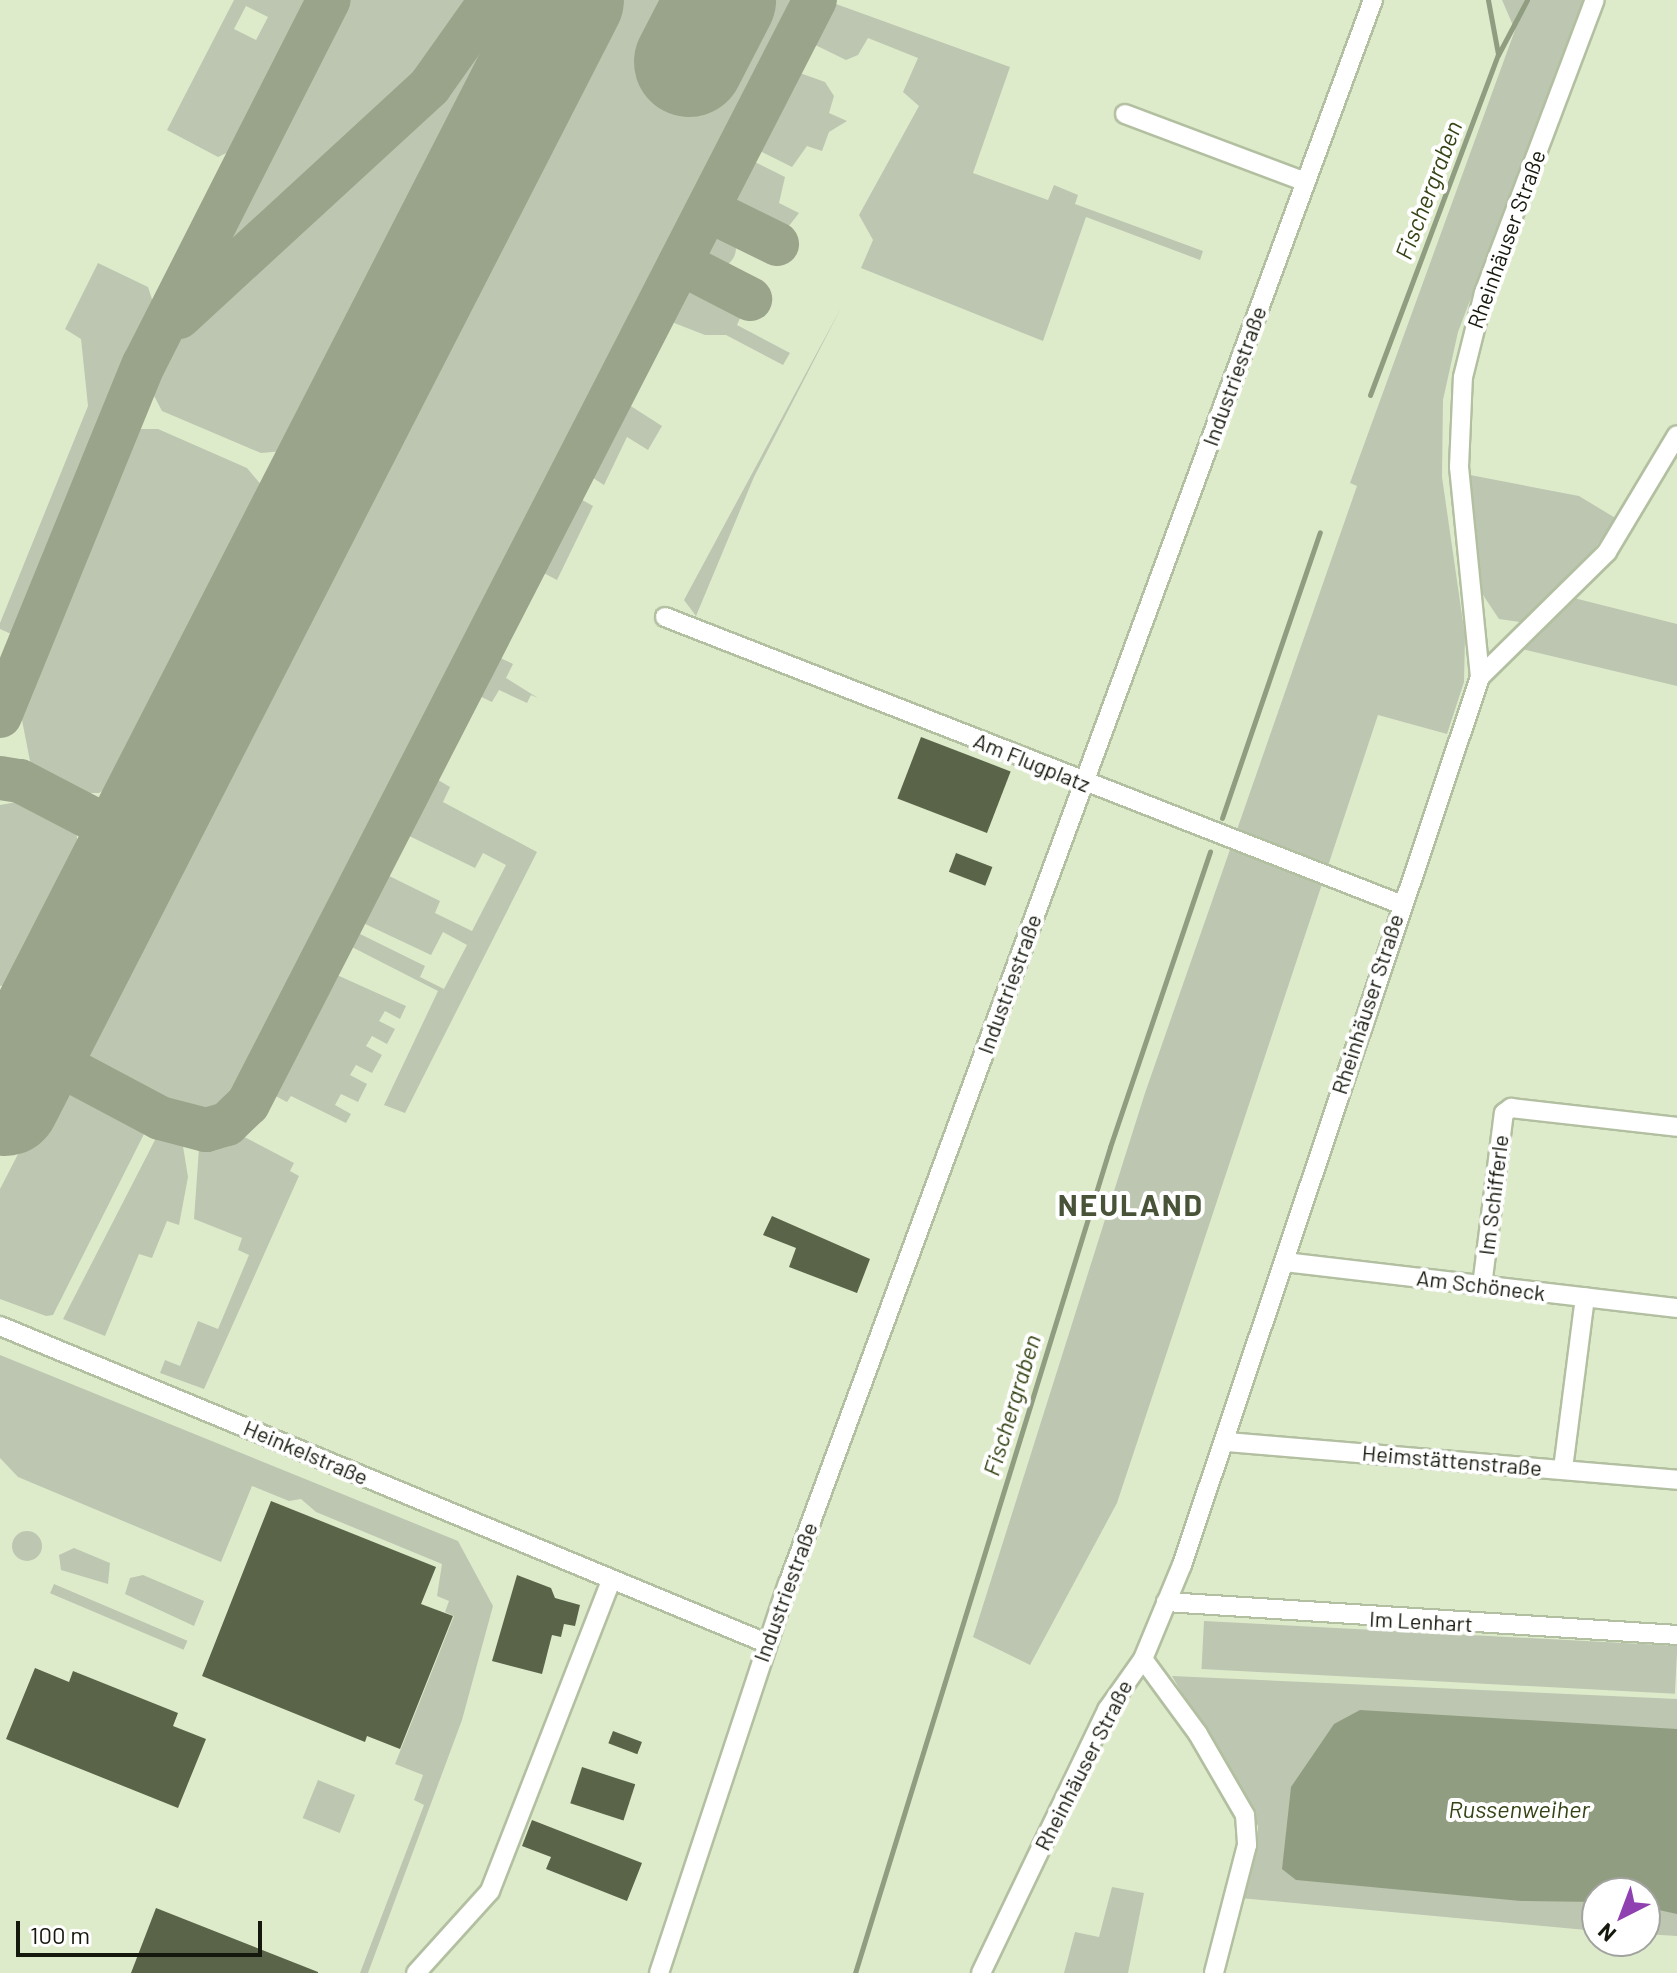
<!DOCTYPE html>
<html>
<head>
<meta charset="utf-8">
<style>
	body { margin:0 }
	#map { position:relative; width:1677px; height:1973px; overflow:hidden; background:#deebcb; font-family:Barlow,sans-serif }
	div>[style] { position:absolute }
	.green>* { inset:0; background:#bdc6b1; transform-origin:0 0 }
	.round { border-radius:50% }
	.water>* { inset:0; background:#919d80 }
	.stream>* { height:5px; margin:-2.5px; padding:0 2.5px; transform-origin:2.5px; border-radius:2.5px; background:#919d80 }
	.taxiway>* { height:44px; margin:-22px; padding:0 22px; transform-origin:22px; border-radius:22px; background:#9aa48b }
	.runway>* { height:110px; margin:-55px; padding:0 55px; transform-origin:55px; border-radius:55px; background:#9aa48b }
	.building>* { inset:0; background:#5a6449; transform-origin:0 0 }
	.roads { filter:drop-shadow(2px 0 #b2bfa0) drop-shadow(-2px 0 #b2bfa0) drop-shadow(0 2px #b2bfa0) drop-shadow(0 -2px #b2bfa0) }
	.minor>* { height:18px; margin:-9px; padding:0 9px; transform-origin:9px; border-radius:9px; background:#fff }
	span { translate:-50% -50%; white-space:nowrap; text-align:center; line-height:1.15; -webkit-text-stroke:8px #fff; paint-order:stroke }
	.street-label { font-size:22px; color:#15190d }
	.water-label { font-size:24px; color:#354415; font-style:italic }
	.district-label { font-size:30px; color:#485338; font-weight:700; letter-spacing:2px }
	.north { position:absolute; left:1581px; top:1877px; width:80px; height:80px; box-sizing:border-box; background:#fff; border:2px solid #a1a39e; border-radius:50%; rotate:222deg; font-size:22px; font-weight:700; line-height:32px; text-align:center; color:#15190d }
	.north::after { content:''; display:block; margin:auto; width:28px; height:36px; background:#8f40b1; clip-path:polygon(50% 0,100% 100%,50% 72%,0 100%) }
	.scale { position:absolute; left:16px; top:1921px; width:246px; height:36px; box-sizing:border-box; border:4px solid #15190d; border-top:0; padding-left:10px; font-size:24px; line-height:28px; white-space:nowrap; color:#15190d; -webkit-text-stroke:6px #fff; paint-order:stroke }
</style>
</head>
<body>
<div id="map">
	<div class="green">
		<i style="clip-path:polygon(evenodd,234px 0,313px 0,237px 148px,218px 157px,167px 130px,234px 0,246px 6px,268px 17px,256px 40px,234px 29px,246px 6px)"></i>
		<i style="clip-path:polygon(343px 0,477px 0,424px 79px,254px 234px,234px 244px,227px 226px)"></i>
		<i style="clip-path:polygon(508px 0,527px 0,295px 450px,261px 453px,162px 411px,150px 388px,193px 319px,443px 89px)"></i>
		<i style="clip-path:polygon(611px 0,804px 0,243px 1095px,215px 1118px,179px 1114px,84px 1065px,74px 1047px)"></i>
		<i style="clip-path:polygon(825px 0,1010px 67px,973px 173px,1048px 200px,1054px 185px,1078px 195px,1075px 204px,1203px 251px,1200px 260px,1086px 217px,1043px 341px,861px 268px,873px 240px,859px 215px,919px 106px,903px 92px,918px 58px,868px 38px,858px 55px,846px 60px,805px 40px)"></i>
		<i style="clip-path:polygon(1502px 0,1585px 0,1458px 332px,1443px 400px,1442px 477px,1465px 636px,1464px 682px,1447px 734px,1378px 715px,1117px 1503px,1030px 1665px,973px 1637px,1145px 1093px,1357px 486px,1350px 483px,1515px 30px)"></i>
		<i style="clip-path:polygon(800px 73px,825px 82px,834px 96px,829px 113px,847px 121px,829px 132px,822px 151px,807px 146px,792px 167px,750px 146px,785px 80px)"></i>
		<i style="clip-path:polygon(745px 157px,785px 177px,779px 203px,799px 213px,782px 235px,725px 202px)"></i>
		<i class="round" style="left:696px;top:228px;width:40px;height:40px"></i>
		<i style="clip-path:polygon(98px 263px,148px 287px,155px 308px,18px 637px,0 629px,0 623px,88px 406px,81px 339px,65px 329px)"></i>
		<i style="clip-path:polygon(692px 279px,745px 307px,737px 325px,790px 353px,783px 365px,726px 335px,705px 335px,669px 321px,665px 314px,681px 283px)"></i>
		<i style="clip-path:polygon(842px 306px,754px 477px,696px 616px,684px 600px)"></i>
		<i style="clip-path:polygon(626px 403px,662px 426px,648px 450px,627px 437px,604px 485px,590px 476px,589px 462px,618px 405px)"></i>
		<i style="clip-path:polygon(141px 429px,158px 429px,247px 468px,263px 487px,267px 507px,129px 775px,99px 793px,81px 793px,44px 776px,30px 761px,21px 715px,126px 449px)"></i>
		<i style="clip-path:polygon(1470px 475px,1579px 496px,1617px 519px,1582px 565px,1520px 622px,1499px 619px,1481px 592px)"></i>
		<i style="clip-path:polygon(577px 497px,593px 506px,557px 580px,534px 568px,568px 501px)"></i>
		<i style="clip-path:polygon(1570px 597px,1677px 624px,1677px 686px,1522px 649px)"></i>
		<i style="clip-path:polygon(492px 654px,513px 664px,506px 678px,538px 698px,531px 695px,527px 703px,499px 690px,492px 702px,471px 692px)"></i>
		<i style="clip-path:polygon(428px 774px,450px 787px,443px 802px,537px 852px,405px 1113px,384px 1105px,438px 991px,342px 942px,352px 930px,425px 966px,420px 977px,444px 989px,467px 945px,443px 932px,431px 955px,361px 922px,357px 913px,379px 871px,440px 901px,435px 913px,472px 931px,506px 865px,483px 853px,475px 868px,399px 831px)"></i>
		<i style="clip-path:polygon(22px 801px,56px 814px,76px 832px,82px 867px,29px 970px,14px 984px,0 986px,0 805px)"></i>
		<i style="clip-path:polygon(328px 971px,406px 1006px,400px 1019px,385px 1011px,379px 1021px,395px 1029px,387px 1044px,372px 1036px,366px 1046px,382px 1055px,372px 1073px,356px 1065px,350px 1075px,367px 1084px,358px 1102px,341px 1094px,335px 1105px,351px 1114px,346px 1123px,291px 1096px,287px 1102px,266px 1091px)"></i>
		<i style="clip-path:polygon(69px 1084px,138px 1116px,146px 1130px,53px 1315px,46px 1316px,0 1299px,0 1189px,49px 1094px)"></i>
		<i style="clip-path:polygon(233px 1131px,294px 1163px,290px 1171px,299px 1176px,204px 1389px,160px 1373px,165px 1360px,180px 1366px,198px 1321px,218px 1329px,249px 1255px,238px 1250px,242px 1238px,194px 1219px,199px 1148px)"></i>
		<i style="clip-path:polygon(166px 1133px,182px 1140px,188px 1177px,179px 1225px,167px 1221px,152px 1258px,139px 1254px,105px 1336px,63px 1319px,156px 1138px)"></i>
		<i style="clip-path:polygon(0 1355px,458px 1541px,493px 1606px,462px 1720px,368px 1973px,360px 1973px,424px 1805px,414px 1800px,423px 1775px,395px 1764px,454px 1616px,445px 1612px,449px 1601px,437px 1596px,442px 1564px,316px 1512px,301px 1499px,289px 1501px,252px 1486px,221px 1562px,18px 1477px,0 1458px)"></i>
		<i class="round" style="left:12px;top:1531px;width:30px;height:30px"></i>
		<i style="clip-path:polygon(74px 1548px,110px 1563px,108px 1584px,61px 1570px,59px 1555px)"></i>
		<i style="clip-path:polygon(143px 1575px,204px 1601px,194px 1626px,125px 1594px,130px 1578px)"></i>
		<i style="left:54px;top:1584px;width:145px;height:10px;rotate:23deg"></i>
		<i style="left:1204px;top:1621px;width:474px;height:48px;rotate:3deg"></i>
		<i style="clip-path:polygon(1172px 1676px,1677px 1699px,1677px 1936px,1645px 1934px,1645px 1893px,1597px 1893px,1597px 1931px,1240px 1898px,1258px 1845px,1258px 1826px)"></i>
		<i style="left:318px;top:1780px;width:40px;height:41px;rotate:22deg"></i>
		<i style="clip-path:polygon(1112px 1887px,1144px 1893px,1128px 1973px,1064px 1973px,1075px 1932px,1099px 1937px)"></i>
	</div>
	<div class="water">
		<i style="clip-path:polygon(1360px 1710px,1677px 1729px,1677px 1914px,1645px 1907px,1645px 1893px,1597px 1893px,1597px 1902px,1521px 1901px,1296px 1880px,1282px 1869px,1291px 1787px,1334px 1724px)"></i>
	</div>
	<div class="stream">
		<i style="left:1488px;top:0;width:55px;rotate:79.5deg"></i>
		<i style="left:1370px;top:395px;width:363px;rotate:-69.4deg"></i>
		<i style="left:1498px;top:55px;width:62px;rotate:-62.2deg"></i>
		<i style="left:1222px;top:818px;width:302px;rotate:-71.1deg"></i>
		<i style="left:855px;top:1973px;width:864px;rotate:-72.84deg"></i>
		<i style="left:1110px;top:1147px;width:312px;rotate:-71.3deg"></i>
	</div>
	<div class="taxiway">
		<i style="left:708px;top:210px;width:77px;rotate:26.2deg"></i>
		<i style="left:680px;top:263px;width:79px;rotate:27.2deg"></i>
		<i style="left:179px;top:317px;width:341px;rotate:-42.6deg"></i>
		<i style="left:430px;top:86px;width:105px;rotate:-54.7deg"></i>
		<i style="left:0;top:716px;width:380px;rotate:-67.8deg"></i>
		<i style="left:144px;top:364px;width:408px;rotate:-63.1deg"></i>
		<i style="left:0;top:778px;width:20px;rotate:9deg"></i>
		<i style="left:20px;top:781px;width:87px;rotate:27.5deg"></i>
		<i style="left:97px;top:821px;width:33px;rotate:55deg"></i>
		<i style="left:116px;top:848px;width:43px;rotate:94deg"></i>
		<i style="left:97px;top:821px;width:33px;rotate:-2deg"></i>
		<i style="left:130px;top:820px;width:33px;rotate:-33deg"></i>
		<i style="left:48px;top:1016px;width:21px;rotate:104deg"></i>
		<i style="left:43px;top:1036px;width:25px;rotate:72deg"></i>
		<i style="left:51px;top:1060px;width:123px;rotate:28deg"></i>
		<i style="left:160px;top:1118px;width:48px;rotate:14.6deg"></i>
		<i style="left:206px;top:1130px;width:22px;rotate:-16deg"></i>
		<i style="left:227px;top:1124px;width:29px;rotate:-44deg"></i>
		<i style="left:248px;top:1104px;width:1241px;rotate:-62.82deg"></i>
		<i style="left:0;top:1022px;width:30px;rotate:-4deg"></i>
		<i style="left:30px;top:1020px;width:36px;rotate:-39deg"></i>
		<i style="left:0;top:1111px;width:11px;rotate:-63deg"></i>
	</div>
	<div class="runway">
		<i style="left:689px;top:62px;width:70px;rotate:-62.7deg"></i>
		<i style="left:5px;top:1101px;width:1237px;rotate:-62.88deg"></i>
	</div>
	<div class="building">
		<i style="left:921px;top:737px;width:96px;height:66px;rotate:21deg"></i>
		<i style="left:956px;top:853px;width:39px;height:20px;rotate:21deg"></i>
		<i style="clip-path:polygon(772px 1216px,870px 1259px,857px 1293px,789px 1267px,796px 1248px,763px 1235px)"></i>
		<i style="clip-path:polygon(271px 1501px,436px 1567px,421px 1604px,453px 1616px,400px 1749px,367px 1736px,365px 1742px,202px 1676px)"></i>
		<i style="clip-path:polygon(517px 1575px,551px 1588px,555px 1598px,580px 1605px,575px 1626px,564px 1624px,561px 1637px,552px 1635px,542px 1674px,492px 1661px)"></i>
		<i style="clip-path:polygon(35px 1668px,69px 1682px,73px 1671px,178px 1713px,173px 1726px,206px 1739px,178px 1808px,6px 1739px)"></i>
		<i style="left:613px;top:1731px;width:31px;height:13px;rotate:21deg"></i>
		<i style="left:582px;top:1767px;width:56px;height:38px;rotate:18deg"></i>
		<i style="clip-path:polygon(532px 1820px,642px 1863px,627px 1901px,546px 1869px,551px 1857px,522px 1846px)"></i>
		<i style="clip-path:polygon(156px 1908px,318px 1972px,318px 1973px,131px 1973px)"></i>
	</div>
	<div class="roads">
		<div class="minor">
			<i style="left:1125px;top:114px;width:193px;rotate:20.6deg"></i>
			<i style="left:665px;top:617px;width:789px;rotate:21.33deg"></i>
			<i style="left:1480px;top:677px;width:178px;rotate:-44.5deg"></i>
			<i style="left:1607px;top:552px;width:136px;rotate:-59.1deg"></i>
			<i style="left:1285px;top:1262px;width:395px;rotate:6.7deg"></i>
			<i style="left:1482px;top:1286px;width:174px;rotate:-82.8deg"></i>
			<i style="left:1504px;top:1113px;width:9px;rotate:-36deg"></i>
			<i style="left:1511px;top:1108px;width:167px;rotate:6.5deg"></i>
			<i style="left:0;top:1326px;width:829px;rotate:22.48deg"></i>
			<i style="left:1227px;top:1442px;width:452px;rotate:4.8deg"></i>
			<i style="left:1563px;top:1469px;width:173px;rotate:-82.7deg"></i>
			<i style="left:1166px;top:1602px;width:512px;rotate:3.69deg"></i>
			<i style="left:1143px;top:1659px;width:93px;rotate:53.7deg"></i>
			<i style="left:1198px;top:1734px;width:94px;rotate:59.9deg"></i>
			<i style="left:1245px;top:1815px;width:30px;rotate:86deg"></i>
			<i style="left:1247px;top:1845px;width:132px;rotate:104.5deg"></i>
			<i style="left:416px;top:1973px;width:110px;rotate:-47.9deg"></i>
			<i style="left:490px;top:1891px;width:334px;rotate:-68.7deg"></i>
			<i style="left:659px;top:1973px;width:410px;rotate:-71.7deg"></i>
			<i style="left:788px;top:1584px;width:1689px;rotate:-69.73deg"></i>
			<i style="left:981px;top:1973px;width:292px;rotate:-64.4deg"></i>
			<i style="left:1107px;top:1710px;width:62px;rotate:-54.8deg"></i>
			<i style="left:1143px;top:1659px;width:102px;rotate:-67.5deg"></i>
			<i style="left:1182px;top:1565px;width:937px;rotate:-71.45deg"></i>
			<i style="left:1480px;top:677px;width:211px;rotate:-95.7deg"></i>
			<i style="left:1459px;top:467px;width:90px;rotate:-87.5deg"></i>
			<i style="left:1463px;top:377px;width:87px;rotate:-76deg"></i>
			<i style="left:1484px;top:293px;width:313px;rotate:-69.3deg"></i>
		</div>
	</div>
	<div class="street-label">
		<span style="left:1506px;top:239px;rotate:-70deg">Rheinhäuser Straße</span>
		<span style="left:1234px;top:376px;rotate:-70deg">Industriestraße</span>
		<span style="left:1032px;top:762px;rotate:22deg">Am Flugplatz</span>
		<span style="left:1009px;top:984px;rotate:-70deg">Industriestraße</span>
		<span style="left:1367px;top:1004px;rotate:-72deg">Rheinhäuser Straße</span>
		<span style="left:1493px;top:1195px;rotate:-83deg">Im Schifferle</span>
		<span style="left:1481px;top:1285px;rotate:7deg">Am Schöneck</span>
		<span style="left:306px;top:1452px;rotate:23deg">Heinkelstraße</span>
		<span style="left:1452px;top:1460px;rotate:5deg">Heimstättenstraße</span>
		<span style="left:785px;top:1592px;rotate:-70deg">Industriestraße</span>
		<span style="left:1421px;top:1621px;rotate:3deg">Im Lenhart</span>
		<span style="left:1083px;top:1765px;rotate:-63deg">Rheinhäuser Straße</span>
	</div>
	<div class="water-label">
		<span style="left:1428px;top:190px;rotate:-69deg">Fischergraben</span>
		<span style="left:1011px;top:1405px;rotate:-73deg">Fischergraben</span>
		<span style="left:1519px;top:1809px">Russenweiher</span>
	</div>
	<div class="district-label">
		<span style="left:1131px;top:1204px">NEULAND</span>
	</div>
	<div class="north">N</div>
	<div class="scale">100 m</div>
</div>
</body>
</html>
